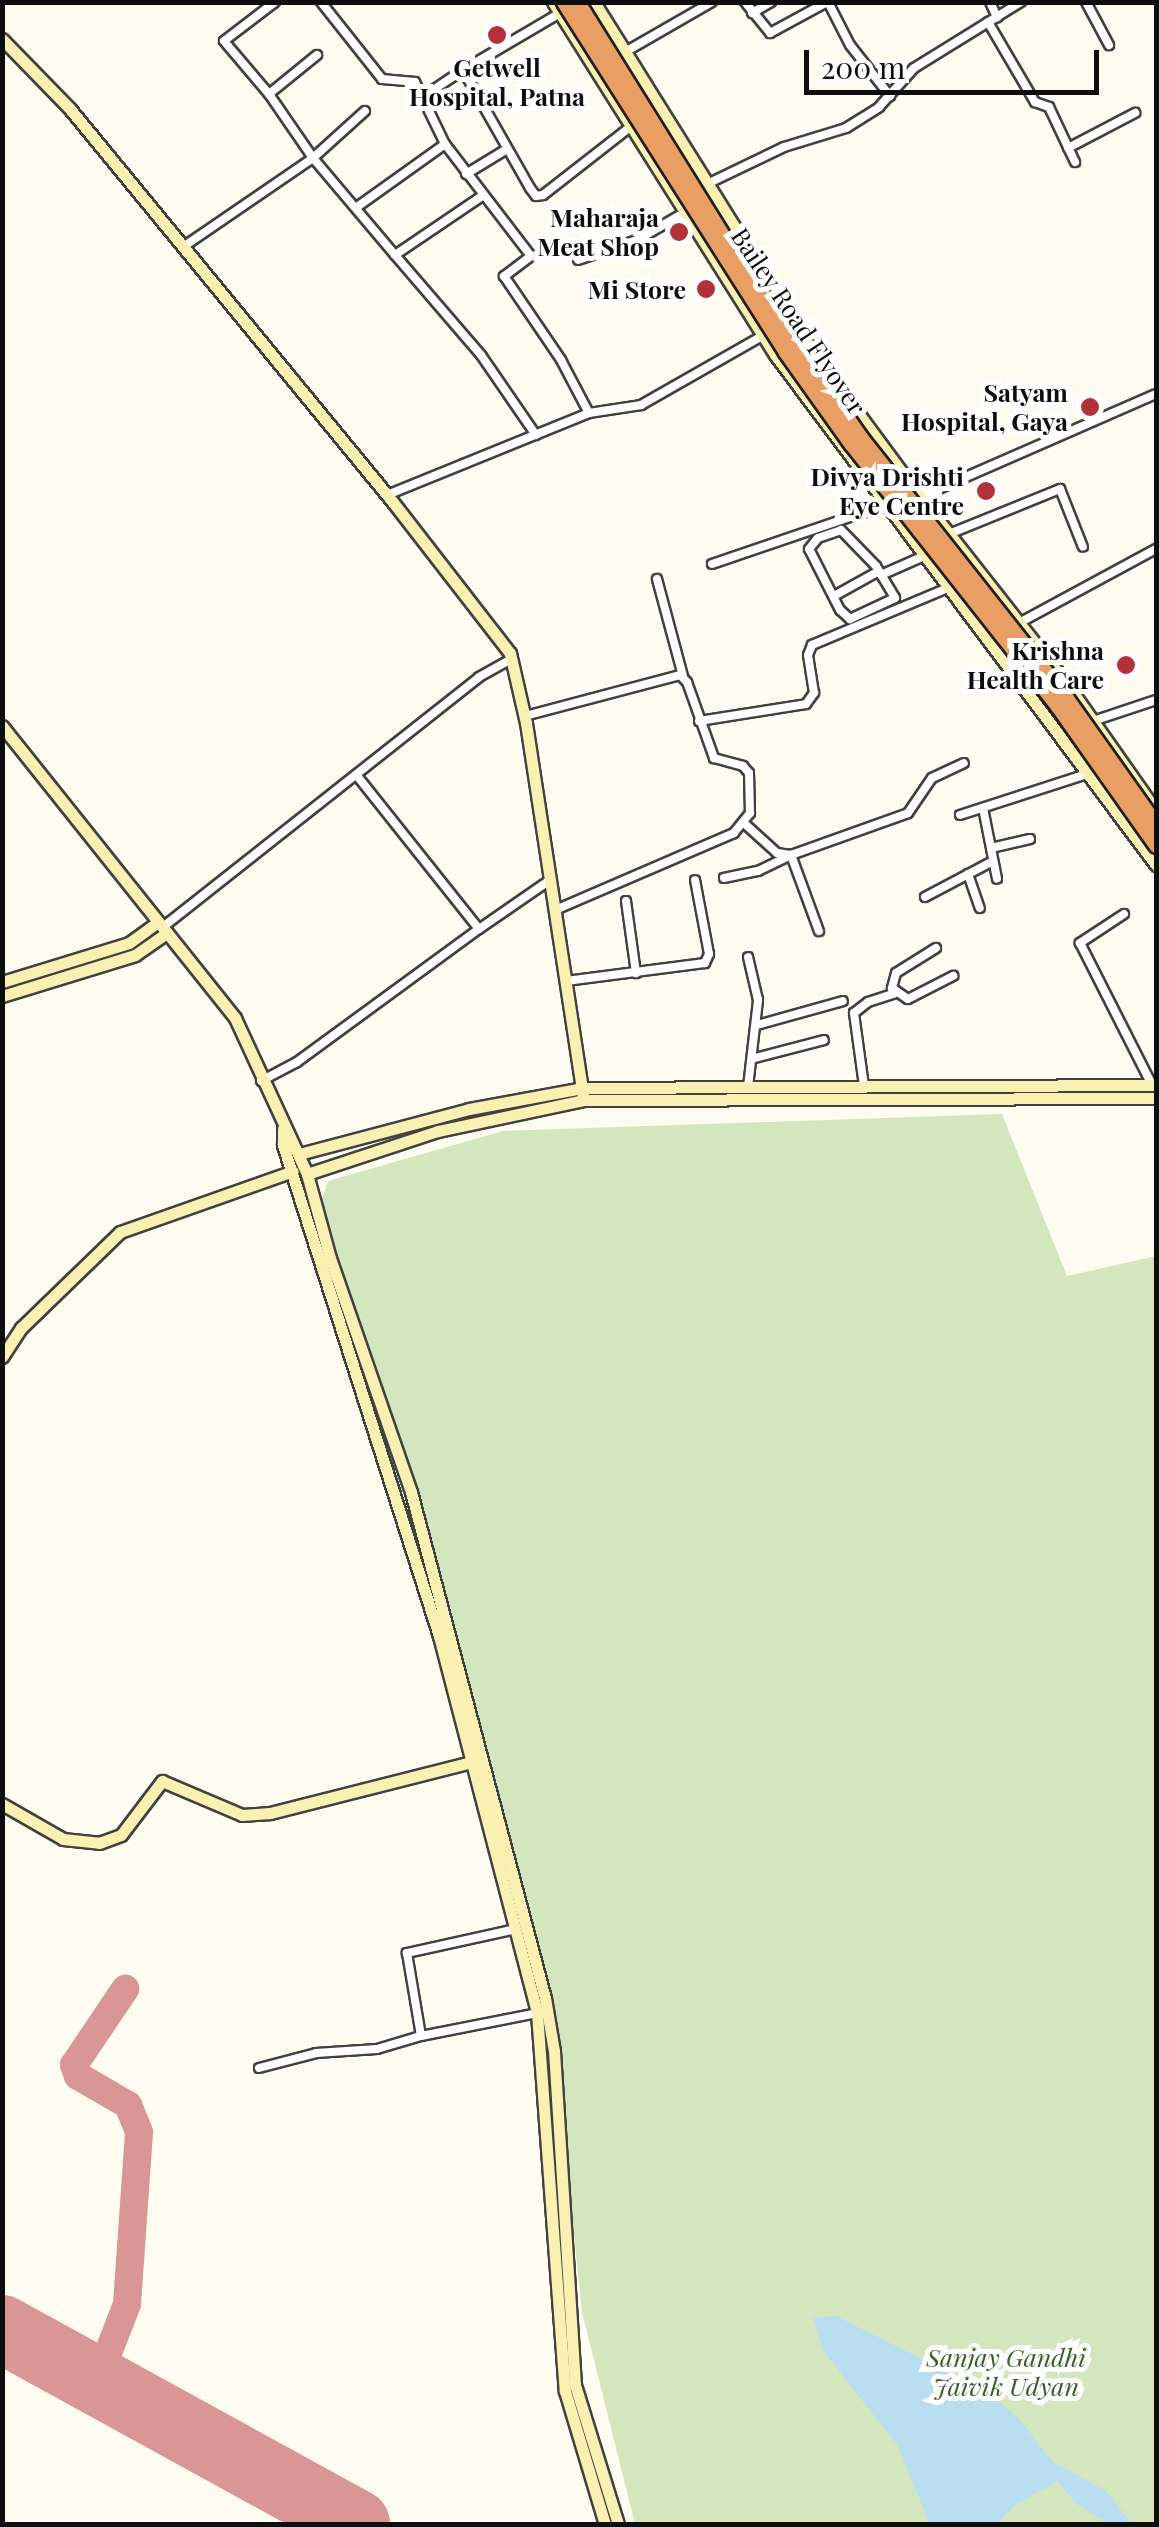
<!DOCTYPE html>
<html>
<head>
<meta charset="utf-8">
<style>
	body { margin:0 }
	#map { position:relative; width:1159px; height:2527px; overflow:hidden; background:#fefbf1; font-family:"Playfair Display",serif }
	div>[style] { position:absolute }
	.green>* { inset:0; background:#d3e6bd }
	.water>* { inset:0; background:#b9ddf1 }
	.taxiway>* { height:28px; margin:-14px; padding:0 14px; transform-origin:14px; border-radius:14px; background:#d99695 }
	.runway>* { height:68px; margin:-34px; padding:0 34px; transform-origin:34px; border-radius:34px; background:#d99695 }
	.roads { filter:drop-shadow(2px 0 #414141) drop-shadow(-2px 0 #414141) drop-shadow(0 2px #414141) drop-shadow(0 -2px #414141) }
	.street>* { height:8px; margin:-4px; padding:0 4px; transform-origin:4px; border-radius:4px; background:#fff }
	.secondary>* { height:11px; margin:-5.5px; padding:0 5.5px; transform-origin:5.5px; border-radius:5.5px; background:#f9f0b1 }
	.bridges { filter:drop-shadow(2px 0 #1f1f1f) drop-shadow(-2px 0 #1f1f1f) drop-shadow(0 2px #1f1f1f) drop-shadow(0 -2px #1f1f1f) }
	.highway-bridge>* { height:15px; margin:-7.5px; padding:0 7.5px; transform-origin:7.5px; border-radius:7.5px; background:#e99f64 }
	.dots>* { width:28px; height:28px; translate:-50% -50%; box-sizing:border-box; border:5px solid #fff; border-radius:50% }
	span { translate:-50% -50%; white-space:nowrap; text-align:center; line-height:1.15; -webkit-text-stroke:10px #fff; paint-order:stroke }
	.poi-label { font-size:25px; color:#0e0e0e; font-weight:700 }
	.right { translate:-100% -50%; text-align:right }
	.street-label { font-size:25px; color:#0e0e0e }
	.park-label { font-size:25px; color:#316123; font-style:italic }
	.frame { position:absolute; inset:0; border:5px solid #0e0e0e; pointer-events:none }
	.scale { position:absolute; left:804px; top:50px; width:295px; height:45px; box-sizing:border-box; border:5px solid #0e0e0e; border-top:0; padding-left:12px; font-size:30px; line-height:35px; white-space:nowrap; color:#0e0e0e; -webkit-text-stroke:8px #fff; paint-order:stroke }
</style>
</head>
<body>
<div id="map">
	<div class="green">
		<i style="clip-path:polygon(1002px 1114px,1067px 1276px,1156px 1256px,1156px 2524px,635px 2524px,582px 2312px,548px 1977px,320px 1205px,328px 1181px,503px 1131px)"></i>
	</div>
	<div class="water">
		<i style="clip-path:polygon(836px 2316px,986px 2391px,1018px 2418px,1053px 2462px,1106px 2491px,1132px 2524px,1108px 2524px,1077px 2504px,1057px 2481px,1017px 2504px,996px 2524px,930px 2524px,898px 2446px,824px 2352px,813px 2318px)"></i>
	</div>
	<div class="taxiway">
		<i style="left:82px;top:2374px;width:22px;rotate:-21deg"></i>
		<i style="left:103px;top:2366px;width:66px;rotate:-68.8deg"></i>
		<i style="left:127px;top:2304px;width:172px;rotate:-86deg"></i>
		<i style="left:139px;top:2132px;width:29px;rotate:-112deg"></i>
		<i style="left:128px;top:2105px;width:58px;rotate:-149.9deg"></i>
		<i style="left:78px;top:2076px;width:12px;rotate:-110deg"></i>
		<i style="left:74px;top:2065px;width:92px;rotate:-56.1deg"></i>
	</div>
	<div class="runway">
		<i style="left:2px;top:2329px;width:404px;rotate:28.8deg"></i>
	</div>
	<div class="roads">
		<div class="street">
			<i style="left:275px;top:2px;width:64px;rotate:142.6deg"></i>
			<i style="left:224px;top:41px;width:70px;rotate:49.7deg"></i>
			<i style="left:269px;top:94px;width:78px;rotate:55.5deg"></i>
			<i style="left:313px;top:158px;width:127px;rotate:49.8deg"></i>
			<i style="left:395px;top:255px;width:105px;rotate:-34.1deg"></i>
			<i style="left:321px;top:2px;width:98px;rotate:51.6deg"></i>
			<i style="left:382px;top:79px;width:33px;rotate:5deg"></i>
			<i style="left:415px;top:82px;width:69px;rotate:64.2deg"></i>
			<i style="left:445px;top:144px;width:141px;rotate:52.5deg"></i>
			<i style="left:531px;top:256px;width:34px;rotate:143deg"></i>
			<i style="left:504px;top:276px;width:102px;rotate:55.8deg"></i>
			<i style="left:561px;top:360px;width:60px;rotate:62.2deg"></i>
			<i style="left:589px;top:413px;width:218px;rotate:157.9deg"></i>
			<i style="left:745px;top:2px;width:40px;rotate:51deg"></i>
			<i style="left:770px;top:33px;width:65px;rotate:-28.5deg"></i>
			<i style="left:828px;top:2px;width:48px;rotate:62.9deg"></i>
			<i style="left:850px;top:45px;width:65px;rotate:51.9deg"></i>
			<i style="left:990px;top:2px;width:17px;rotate:65deg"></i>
			<i style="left:1086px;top:2px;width:49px;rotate:61.9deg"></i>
			<i style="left:560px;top:13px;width:113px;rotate:149.6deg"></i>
			<i style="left:463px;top:70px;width:136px;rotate:60.4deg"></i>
			<i style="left:530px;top:188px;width:10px;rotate:53deg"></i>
			<i style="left:536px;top:196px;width:7px;rotate:-8deg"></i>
			<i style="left:543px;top:195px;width:110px;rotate:-38deg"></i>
			<i style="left:752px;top:13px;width:22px;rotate:-30deg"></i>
			<i style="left:988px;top:22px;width:93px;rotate:59.6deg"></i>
			<i style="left:1035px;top:102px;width:15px;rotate:20deg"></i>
			<i style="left:1049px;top:107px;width:61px;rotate:64.7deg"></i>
			<i style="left:625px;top:52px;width:100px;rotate:-29.9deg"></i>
			<i style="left:269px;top:94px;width:62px;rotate:-39.1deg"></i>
			<i style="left:424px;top:96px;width:47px;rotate:-33.7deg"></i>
			<i style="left:1068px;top:148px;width:76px;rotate:-27.6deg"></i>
			<i style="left:466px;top:174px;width:48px;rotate:-31.4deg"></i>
			<i style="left:705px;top:185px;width:88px;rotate:-25.7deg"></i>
			<i style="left:784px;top:147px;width:65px;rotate:-17deg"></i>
			<i style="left:846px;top:128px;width:39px;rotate:-32deg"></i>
			<i style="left:879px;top:107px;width:52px;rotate:-48.1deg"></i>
			<i style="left:914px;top:68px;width:126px;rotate:-31.7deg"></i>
			<i style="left:357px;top:207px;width:108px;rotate:-35.6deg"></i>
			<i style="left:183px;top:247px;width:158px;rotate:-34.4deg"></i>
			<i style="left:313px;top:158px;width:70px;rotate:-42.1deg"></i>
			<i style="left:395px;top:255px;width:132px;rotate:49.3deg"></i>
			<i style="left:481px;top:355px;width:97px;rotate:55.5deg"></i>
			<i style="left:578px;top:260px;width:62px;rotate:-18.7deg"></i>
			<i style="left:637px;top:240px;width:54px;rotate:-29.9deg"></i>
			<i style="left:589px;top:413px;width:53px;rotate:-8.7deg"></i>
			<i style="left:641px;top:405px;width:145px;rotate:-29.7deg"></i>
			<i style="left:920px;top:497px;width:257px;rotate:-23.6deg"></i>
			<i style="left:841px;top:530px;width:50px;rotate:45.8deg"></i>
			<i style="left:876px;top:566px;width:37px;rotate:59deg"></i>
			<i style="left:895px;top:598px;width:50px;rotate:155deg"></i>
			<i style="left:850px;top:619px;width:13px;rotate:-138deg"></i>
			<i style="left:840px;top:610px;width:68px;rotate:-116.9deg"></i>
			<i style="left:809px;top:549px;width:14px;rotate:-51deg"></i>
			<i style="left:818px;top:538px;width:24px;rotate:-19deg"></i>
			<i style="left:949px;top:534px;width:120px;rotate:-22.1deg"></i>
			<i style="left:1060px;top:489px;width:62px;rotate:68.4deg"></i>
			<i style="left:712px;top:564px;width:183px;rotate:-18.8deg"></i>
			<i style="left:881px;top:575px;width:47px;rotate:-23.8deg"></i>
			<i style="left:657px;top:579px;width:100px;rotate:75deg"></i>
			<i style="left:834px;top:596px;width:51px;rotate:-29.1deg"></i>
			<i style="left:1019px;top:623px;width:156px;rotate:-28.4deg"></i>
			<i style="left:525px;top:716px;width:160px;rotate:-14.8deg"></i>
			<i style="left:680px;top:675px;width:10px;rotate:45deg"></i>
			<i style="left:687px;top:682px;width:81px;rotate:70.4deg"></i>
			<i style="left:714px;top:758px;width:30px;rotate:15deg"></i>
			<i style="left:743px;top:766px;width:9px;rotate:49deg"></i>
			<i style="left:749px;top:773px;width:40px;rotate:88.6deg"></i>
			<i style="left:750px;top:813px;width:26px;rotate:129deg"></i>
			<i style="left:734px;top:833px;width:195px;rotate:156.7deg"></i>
			<i style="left:699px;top:721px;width:108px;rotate:-9deg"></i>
			<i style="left:806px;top:704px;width:14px;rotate:-54deg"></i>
			<i style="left:814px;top:693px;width:38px;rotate:-99deg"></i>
			<i style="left:808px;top:655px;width:11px;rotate:-68deg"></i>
			<i style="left:812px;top:645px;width:150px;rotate:-22.8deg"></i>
			<i style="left:1093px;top:721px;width:66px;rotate:-18.4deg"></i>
			<i style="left:358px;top:777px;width:194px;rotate:51.5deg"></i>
			<i style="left:479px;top:929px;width:86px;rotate:-34.6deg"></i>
			<i style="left:983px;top:808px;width:72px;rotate:78.8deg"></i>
			<i style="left:960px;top:815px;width:137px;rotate:-17.9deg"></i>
			<i style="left:745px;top:824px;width:43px;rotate:42.2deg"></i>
			<i style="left:777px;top:853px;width:14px;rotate:8deg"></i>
			<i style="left:791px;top:855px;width:124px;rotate:-19.7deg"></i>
			<i style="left:908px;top:813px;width:42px;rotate:-55.6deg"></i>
			<i style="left:932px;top:778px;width:35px;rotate:-25deg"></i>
			<i style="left:991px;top:848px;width:40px;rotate:-13deg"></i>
			<i style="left:968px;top:874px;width:36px;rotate:71deg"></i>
			<i style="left:724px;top:878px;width:35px;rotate:-12deg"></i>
			<i style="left:758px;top:871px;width:37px;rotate:-26deg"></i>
			<i style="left:791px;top:855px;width:81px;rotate:69.8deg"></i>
			<i style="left:925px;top:897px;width:77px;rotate:-27.9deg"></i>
			<i style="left:626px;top:901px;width:73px;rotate:82.1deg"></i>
			<i style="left:1124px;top:914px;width:53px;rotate:146.6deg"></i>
			<i style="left:1080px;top:943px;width:159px;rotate:63.1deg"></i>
			<i style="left:163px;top:927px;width:403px;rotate:-38.3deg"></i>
			<i style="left:479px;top:677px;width:38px;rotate:-29deg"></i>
			<i style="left:936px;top:948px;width:47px;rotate:148deg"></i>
			<i style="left:896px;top:973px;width:16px;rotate:105deg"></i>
			<i style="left:892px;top:988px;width:19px;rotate:35deg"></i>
			<i style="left:908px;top:999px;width:51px;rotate:-27.1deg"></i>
			<i style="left:566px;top:981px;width:140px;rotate:-7.4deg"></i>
			<i style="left:705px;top:963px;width:10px;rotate:-66deg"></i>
			<i style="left:709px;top:954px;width:75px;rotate:-100.7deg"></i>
			<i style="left:757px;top:1025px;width:89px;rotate:-15.6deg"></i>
			<i style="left:755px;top:1058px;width:71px;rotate:-14.6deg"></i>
			<i style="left:261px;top:1081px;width:41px;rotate:-27.8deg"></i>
			<i style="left:297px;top:1062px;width:225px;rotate:-36.2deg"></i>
			<i style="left:864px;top:1086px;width:74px;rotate:-97.8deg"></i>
			<i style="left:854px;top:1013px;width:18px;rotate:-38deg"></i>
			<i style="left:868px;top:1002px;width:28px;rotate:-18deg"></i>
			<i style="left:748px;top:1087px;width:88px;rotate:-83.4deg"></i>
			<i style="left:758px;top:1000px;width:44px;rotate:-103.1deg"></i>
			<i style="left:516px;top:1929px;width:112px;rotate:167.6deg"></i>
			<i style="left:407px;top:1953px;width:84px;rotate:80.4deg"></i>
			<i style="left:421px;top:2036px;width:118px;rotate:-11.2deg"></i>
			<i style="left:259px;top:2068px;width:59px;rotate:-14.7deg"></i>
			<i style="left:316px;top:2053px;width:61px;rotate:-3.8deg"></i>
			<i style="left:377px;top:2049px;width:46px;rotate:-16.5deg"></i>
		</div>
		<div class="secondary">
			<i style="left:553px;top:2px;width:418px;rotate:57.8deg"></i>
			<i style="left:776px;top:356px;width:635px;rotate:53.26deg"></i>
			<i style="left:594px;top:2px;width:413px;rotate:58deg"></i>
			<i style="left:813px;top:352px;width:180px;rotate:53.6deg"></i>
			<i style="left:920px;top:497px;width:233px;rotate:51.8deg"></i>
			<i style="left:1064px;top:680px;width:160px;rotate:54.9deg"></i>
			<i style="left:2px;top:39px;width:98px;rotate:45.8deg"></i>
			<i style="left:70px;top:109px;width:507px;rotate:50.6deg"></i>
			<i style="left:392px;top:501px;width:192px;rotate:52.2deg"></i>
			<i style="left:510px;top:653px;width:72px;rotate:77.1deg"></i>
			<i style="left:526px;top:723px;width:381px;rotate:81.3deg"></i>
			<i style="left:2px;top:726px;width:374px;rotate:51.4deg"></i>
			<i style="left:235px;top:1018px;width:172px;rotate:65.2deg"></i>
			<i style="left:307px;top:1174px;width:87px;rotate:74.7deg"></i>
			<i style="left:330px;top:1258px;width:248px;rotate:70.9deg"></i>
			<i style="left:411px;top:1492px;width:523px;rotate:75.17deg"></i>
			<i style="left:545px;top:1998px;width:54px;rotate:80.4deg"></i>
			<i style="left:554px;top:2051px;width:335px;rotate:86.4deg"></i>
			<i style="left:575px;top:2385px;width:145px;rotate:72.8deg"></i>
			<i style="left:2px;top:982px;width:133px;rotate:-17.1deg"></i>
			<i style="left:129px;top:943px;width:36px;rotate:-36deg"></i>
			<i style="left:2px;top:996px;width:139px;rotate:-17.1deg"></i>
			<i style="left:135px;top:955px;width:39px;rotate:-35deg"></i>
			<i style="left:283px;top:1129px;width:16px;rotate:90deg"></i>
			<i style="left:283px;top:1145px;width:515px;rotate:72.37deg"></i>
			<i style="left:439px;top:1636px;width:390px;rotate:75.4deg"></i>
			<i style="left:537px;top:2013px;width:379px;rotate:85.8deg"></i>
			<i style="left:565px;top:2391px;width:139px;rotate:73.3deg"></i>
			<i style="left:299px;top:1154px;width:176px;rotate:-14.8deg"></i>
			<i style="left:469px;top:1109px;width:115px;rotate:-10.5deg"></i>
			<i style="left:582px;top:1088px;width:574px;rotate:-0.3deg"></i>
			<i style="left:307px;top:1174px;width:138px;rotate:-18.2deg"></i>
			<i style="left:438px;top:1131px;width:149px;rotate:-12deg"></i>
			<i style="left:584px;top:1100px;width:572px;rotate:-0.2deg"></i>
			<i style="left:2px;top:1357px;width:35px;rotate:-57deg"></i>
			<i style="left:21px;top:1328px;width:138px;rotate:-44.1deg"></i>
			<i style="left:120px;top:1232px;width:183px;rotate:-19.4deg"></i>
			<i style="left:2px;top:1804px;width:70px;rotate:29.8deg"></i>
			<i style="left:63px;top:1839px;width:36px;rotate:6deg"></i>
			<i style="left:99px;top:1843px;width:23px;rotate:-20deg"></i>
			<i style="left:121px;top:1835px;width:68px;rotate:-52.8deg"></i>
			<i style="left:162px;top:1781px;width:87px;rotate:23deg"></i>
			<i style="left:242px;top:1815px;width:28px;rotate:-4deg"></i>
			<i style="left:270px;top:1813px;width:211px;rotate:-14.2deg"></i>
		</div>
	</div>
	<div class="bridges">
		<div class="highway-bridge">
			<i style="left:564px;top:2px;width:414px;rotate:57.6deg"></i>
			<i style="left:786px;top:352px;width:112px;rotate:54.5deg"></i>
			<i style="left:851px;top:443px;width:335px;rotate:51.8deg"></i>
			<i style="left:1058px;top:706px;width:170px;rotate:54.8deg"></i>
			<i style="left:577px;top:2px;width:297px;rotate:58.1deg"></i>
			<i style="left:734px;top:254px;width:221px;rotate:55.5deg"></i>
			<i style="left:859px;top:436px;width:333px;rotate:51.7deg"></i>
			<i style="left:1065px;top:697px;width:157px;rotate:54.6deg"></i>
		</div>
	</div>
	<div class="dots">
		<i style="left:497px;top:35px;background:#b43139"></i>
		<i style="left:679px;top:232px;background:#b43139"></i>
		<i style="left:706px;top:289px;background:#b43139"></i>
		<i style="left:1090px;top:407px;background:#b43139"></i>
		<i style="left:986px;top:491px;background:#b43139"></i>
		<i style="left:1126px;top:665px;background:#b43139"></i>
	</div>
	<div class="poi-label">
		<span style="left:497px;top:82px">Getwell<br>Hospital, Patna</span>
		<span class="right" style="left:659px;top:232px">Maharaja<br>Meat Shop</span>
		<span class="right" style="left:686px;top:289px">Mi Store</span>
		<span class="right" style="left:1068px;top:407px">Satyam<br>Hospital, Gaya</span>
		<span class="right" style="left:964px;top:491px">Divya Drishti<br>Eye Centre</span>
		<span class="right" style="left:1104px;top:665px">Krishna<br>Health Care</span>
	</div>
	<div class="street-label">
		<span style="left:799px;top:321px;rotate:56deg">Bailey Road Flyover</span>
	</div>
	<div class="park-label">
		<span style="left:1006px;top:2372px">Sanjay Gandhi<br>Jaivik Udyan</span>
	</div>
	<div class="frame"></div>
	<div class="scale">200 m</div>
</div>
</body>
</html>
